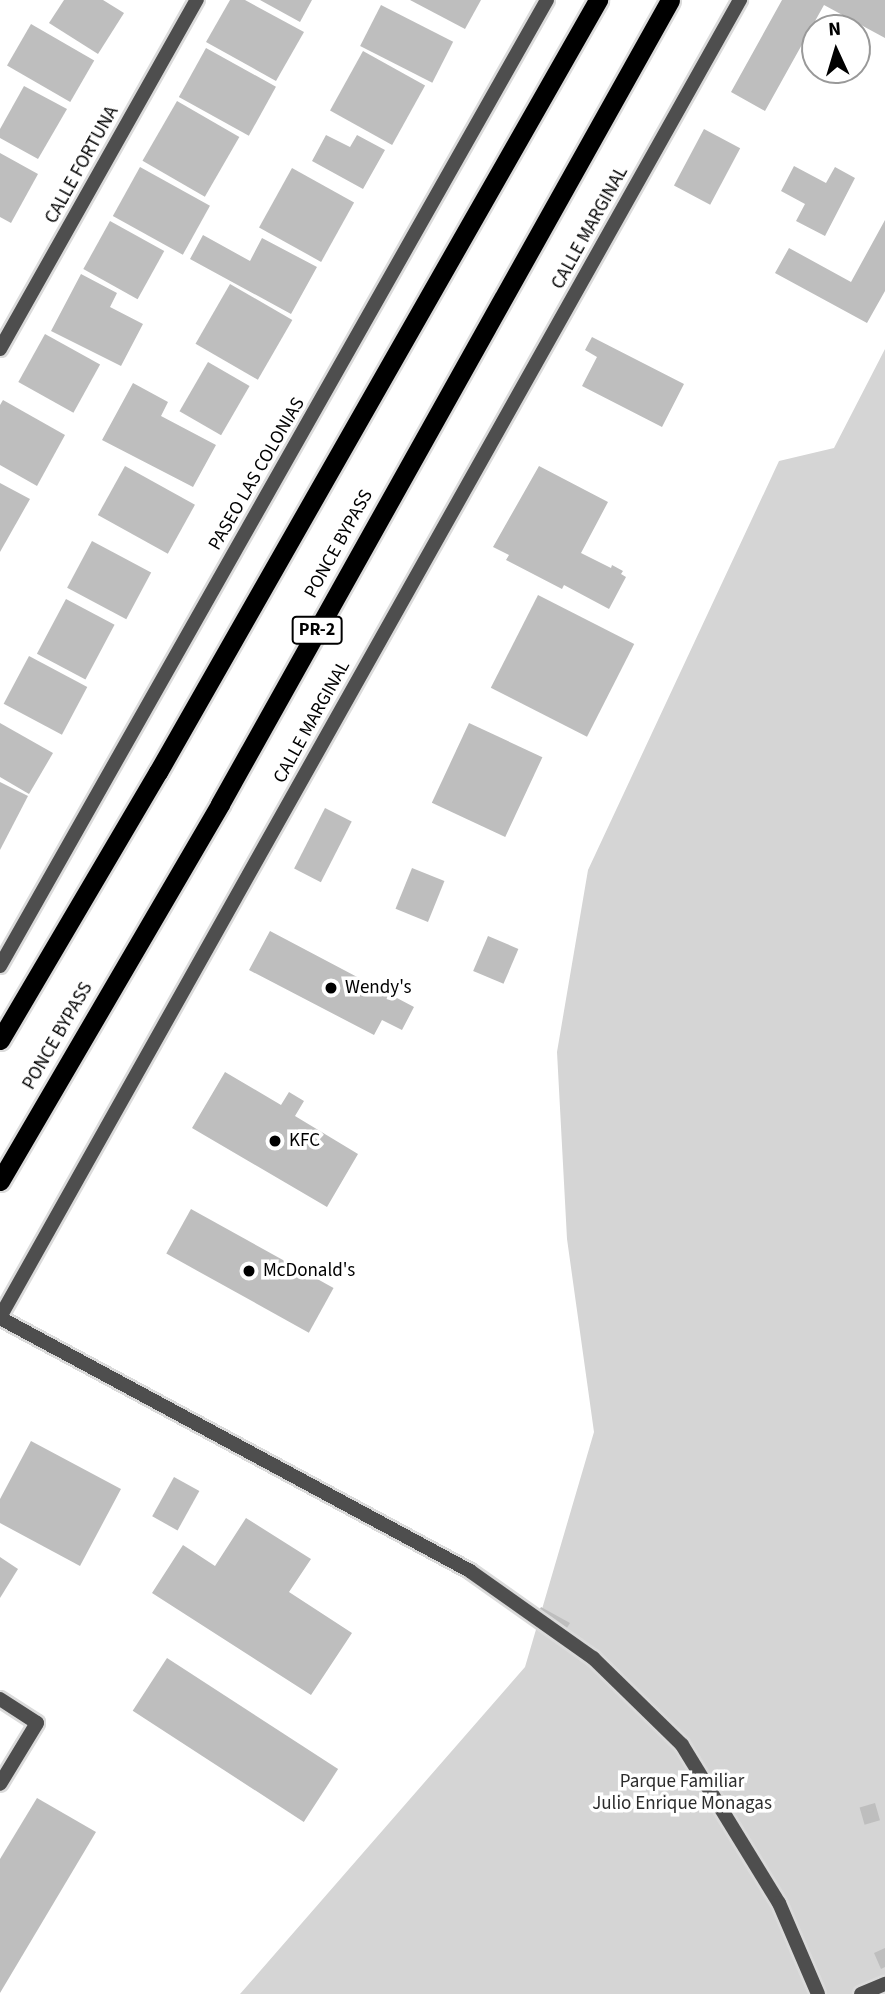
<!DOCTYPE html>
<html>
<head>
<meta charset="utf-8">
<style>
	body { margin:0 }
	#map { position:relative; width:885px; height:1994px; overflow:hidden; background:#fff; font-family:"Source Sans 3",sans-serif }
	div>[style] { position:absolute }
	.green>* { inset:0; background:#d5d5d5 }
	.building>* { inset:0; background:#bebebe; transform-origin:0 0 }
	.roads { filter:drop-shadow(2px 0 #dbdbdb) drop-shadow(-2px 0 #dbdbdb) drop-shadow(0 2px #dbdbdb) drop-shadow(0 -2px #dbdbdb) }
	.service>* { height:14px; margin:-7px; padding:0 7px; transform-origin:7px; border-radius:7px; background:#4e4e4e }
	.minor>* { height:14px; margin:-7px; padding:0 7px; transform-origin:7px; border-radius:7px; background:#4e4e4e }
	.trunk>* { height:19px; margin:-9.5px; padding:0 9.5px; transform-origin:9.5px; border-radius:9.5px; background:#000 }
	.dots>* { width:19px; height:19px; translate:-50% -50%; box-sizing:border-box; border:4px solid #fff; border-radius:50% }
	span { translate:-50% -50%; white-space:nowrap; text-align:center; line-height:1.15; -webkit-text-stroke:7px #fff; paint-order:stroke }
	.shield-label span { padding:2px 5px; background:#fff; border:2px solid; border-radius:5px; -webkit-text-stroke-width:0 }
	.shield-label { font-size:18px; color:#000; font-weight:700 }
	.street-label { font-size:19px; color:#000 }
	.poi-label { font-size:19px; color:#000 }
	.left { translate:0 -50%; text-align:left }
	.park-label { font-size:19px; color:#2c2c2c }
	.north { position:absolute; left:801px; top:14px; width:70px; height:70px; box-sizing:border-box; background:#fff; border:2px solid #999; border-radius:50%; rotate:356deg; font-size:19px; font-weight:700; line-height:28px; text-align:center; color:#000 }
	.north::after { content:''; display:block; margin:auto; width:24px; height:32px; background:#000; clip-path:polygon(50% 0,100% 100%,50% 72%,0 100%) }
</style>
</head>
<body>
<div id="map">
	<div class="green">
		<i style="clip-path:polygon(885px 349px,885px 1994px,240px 1994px,525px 1667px,594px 1432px,567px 1239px,557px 1052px,588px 870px,779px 461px,834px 448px)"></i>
	</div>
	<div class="building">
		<i style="clip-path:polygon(64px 0,103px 0,124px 13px,98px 54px,49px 23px)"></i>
		<i style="clip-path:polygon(230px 0,245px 0,304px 32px,276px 81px,206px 42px)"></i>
		<i style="clip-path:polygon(260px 0,312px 0,300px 22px)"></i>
		<i style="clip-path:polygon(410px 0,481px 0,465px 29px)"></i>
		<i style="clip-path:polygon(782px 0,885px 0,885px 38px,824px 5px,765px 111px,731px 92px)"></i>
		<i style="left:381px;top:5px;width:81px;height:46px;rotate:27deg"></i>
		<i style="left:31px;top:24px;width:73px;height:48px;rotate:30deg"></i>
		<i style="left:206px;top:48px;width:80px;height:56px;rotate:29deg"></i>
		<i style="left:363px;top:51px;width:71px;height:68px;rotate:29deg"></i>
		<i style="clip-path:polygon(24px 86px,67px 109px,38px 159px,0 138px,0 129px)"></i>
		<i style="left:177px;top:101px;width:72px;height:69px;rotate:30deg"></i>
		<i style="left:704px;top:129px;width:41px;height:64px;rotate:28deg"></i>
		<i style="clip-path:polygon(326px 135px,350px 147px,357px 135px,385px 150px,363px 189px,312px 161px)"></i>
		<i style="clip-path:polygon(0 153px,38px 174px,11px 223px,0 217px)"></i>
		<i style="clip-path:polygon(794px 166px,826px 183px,835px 167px,855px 178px,825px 236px,796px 221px,805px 204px,781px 191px)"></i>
		<i style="left:140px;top:167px;width:80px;height:56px;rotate:29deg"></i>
		<i style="left:292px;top:168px;width:71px;height:68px;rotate:29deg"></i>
		<i style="clip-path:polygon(885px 220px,885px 291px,867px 323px,775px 273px,789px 248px,851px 282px)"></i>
		<i style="left:110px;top:221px;width:62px;height:55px;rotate:29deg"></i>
		<i style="clip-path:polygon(203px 235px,250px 261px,262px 238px,317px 267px,291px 314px,190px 259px)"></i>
		<i style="clip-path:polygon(81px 274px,117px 293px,110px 307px,143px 324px,121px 366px,51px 331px)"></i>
		<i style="left:230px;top:284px;width:72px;height:69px;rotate:30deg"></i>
		<i style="left:45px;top:334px;width:63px;height:55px;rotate:29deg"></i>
		<i style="clip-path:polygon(592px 337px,684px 384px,662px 427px,582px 386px,597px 357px,585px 350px)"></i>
		<i style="left:208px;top:362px;width:48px;height:57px;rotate:30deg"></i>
		<i style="clip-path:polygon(133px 383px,168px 402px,161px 416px,216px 445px,193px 487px,102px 440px)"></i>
		<i style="clip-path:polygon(3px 400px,65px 435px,37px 486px,0 465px,0 405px)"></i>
		<i style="left:125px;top:466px;width:80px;height:56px;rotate:29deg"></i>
		<i style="clip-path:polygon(539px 466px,608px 502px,581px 553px,611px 568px,612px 565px,623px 571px,621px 574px,626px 577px,609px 609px,564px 585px,562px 589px,506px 560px,509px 555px,493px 547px)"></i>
		<i style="clip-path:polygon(0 483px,30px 499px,0 552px)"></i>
		<i style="left:92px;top:541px;width:67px;height:53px;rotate:28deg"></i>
		<i style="left:538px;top:595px;width:108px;height:104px;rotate:27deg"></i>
		<i style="left:66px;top:599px;width:55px;height:62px;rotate:28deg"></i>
		<i style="left:29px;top:656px;width:66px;height:54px;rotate:28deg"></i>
		<i style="clip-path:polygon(0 723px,53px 753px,29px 794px,0 777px)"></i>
		<i style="left:469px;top:723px;width:81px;height:88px;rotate:25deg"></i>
		<i style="clip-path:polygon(0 782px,28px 796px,0 850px)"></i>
		<i style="left:325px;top:808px;width:30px;height:68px;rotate:27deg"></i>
		<i style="left:412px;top:868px;width:35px;height:44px;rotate:22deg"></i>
		<i style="clip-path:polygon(270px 931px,414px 1007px,402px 1030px,382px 1020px,374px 1035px,249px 970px)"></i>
		<i style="left:488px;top:936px;width:33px;height:38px;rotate:23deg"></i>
		<i style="clip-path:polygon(225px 1072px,281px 1105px,289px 1092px,304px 1101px,295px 1116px,358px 1154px,327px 1207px,192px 1128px)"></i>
		<i style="left:191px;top:1209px;width:163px;height:51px;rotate:29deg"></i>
		<i style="clip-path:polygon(31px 1441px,121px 1489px,80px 1566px,0 1523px,0 1499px)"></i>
		<i style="left:174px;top:1477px;width:29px;height:45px;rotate:29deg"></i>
		<i style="clip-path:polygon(246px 1518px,311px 1559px,289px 1592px,352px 1633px,311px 1695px,152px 1593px,183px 1545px,215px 1566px)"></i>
		<i style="clip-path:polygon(0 1557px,18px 1569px,0 1598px)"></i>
		<i style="clip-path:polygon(541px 1607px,570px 1623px,565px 1631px,537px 1614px)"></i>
		<i style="left:167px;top:1658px;width:204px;height:63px;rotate:33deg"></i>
		<i style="clip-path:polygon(37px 1798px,96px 1832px,0 1993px,0 1859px)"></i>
		<i style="left:875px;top:1803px;width:18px;height:16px;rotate:74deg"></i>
		<i style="clip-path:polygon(885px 1948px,885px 1967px,881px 1969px,874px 1953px)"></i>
	</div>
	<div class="roads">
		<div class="service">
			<i style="left:0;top:1318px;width:534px;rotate:28.29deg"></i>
			<i style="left:470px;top:1571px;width:151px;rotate:35.3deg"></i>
			<i style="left:593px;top:1658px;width:124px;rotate:44.3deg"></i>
			<i style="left:682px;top:1745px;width:185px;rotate:58.5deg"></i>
			<i style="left:779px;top:1903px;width:99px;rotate:66.8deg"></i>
			<i style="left:0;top:1699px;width:44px;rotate:33deg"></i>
			<i style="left:37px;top:1723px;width:71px;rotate:121.2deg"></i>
			<i style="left:861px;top:1994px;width:26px;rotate:-23deg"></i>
		</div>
		<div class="minor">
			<i style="left:0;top:349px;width:401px;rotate:-60.6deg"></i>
			<i style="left:0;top:966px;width:1110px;rotate:-60.48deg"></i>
			<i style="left:0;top:1317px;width:1511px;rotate:-60.67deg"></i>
		</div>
		<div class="trunk">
			<i style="left:0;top:1040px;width:311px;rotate:-59.5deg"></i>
			<i style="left:158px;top:772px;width:889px;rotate:-60.32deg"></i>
			<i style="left:0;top:1181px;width:436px;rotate:-59.7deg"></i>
			<i style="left:220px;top:804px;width:921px;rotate:-60.76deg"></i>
		</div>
	</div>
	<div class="dots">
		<i style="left:331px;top:988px;background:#000"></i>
		<i style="left:275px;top:1141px;background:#000"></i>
		<i style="left:249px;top:1271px;background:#000"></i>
	</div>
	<div class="shield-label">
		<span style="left:317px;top:630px">PR-2</span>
	</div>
	<div class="street-label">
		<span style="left:82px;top:165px;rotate:-61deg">CALLE FORTUNA</span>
		<span style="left:590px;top:228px;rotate:-61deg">CALLE MARGINAL</span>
		<span style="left:257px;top:474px;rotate:-60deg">PASEO LAS COLONIAS</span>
		<span style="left:339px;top:544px;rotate:-61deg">PONCE BYPASS</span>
		<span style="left:312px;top:722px;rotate:-61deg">CALLE MARGINAL</span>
		<span style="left:58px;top:1036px;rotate:-60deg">PONCE BYPASS</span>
	</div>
	<div class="poi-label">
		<span class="left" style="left:345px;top:988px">Wendy's</span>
		<span class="left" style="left:289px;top:1141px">KFC</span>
		<span class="left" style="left:263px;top:1271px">McDonald's</span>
	</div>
	<div class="park-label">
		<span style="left:682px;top:1793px">Parque Familiar<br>Julio Enrique Monagas</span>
	</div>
	<div class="north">N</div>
</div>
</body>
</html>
